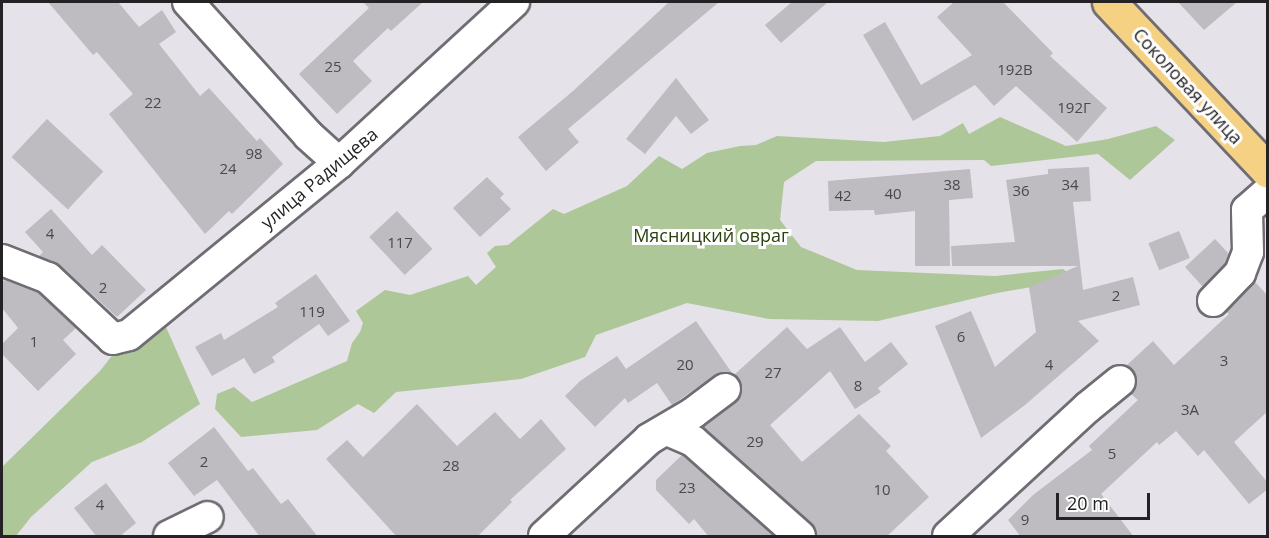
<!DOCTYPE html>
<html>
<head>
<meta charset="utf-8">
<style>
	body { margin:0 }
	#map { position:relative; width:1269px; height:538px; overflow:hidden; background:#e5e2e9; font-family:"Open Sans",sans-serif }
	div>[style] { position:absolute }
	.green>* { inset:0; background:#adc798 }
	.building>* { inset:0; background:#bebbc1; transform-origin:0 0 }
	.roads { filter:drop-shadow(2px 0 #6f6d73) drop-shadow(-2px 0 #6f6d73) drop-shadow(0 2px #6f6d73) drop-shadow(0 -2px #6f6d73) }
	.minor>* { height:30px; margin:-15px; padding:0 15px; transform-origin:15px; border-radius:15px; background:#fff }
	.primary>* { height:33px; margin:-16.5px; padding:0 16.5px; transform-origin:16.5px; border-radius:16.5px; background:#f5d184 }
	span { translate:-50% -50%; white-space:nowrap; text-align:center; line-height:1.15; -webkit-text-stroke:6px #fff; paint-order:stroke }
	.number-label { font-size:15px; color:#4a484c }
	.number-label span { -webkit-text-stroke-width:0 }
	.street-label { font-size:18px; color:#242225 }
	.park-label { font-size:18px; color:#2b420f }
	.frame { position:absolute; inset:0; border:3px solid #242225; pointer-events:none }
	.scale { position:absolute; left:1056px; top:493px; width:94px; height:27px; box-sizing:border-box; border:3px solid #242225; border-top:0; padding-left:8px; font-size:18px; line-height:21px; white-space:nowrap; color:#242225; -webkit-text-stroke:4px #fff; paint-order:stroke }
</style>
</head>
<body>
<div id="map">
	<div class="green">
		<i style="clip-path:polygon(1000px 117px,1066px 146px,1108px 139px,1156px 126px,1175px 140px,1130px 180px,1098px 154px,991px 166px,984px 160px,816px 161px,784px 182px,780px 220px,801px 247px,857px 270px,995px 276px,1063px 269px,1076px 279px,997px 293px,878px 321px,769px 319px,687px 303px,596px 335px,585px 357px,521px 379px,396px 392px,374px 413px,358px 404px,317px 430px,241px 437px,215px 409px,217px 394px,234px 387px,252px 402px,347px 361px,352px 343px,360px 332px,363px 323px,356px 311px,385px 290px,410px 295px,468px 276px,476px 285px,496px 267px,487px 253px,495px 246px,508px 245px,553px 209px,564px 214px,627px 186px,659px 156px,682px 169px,707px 153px,740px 146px,756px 145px,777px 136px,884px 142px,940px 136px,963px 123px,969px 134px)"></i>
		<i style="clip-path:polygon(166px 327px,200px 404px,142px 442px,92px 462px,31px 517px,16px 536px,2px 536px,2px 467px,100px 371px,114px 353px,135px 346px)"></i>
	</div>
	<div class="building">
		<i style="clip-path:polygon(48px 2px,118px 2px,139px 27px,162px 10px,176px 32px,159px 44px,200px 96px,209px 88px,257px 141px,260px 138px,283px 164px,232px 214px,229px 211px,205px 234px,109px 114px,133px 94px,97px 52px,93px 55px)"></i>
		<i style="clip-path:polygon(363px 2px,423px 2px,391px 31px,388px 28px,353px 61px,372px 81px,337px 114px,299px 74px,369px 8px)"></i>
		<i style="clip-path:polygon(669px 2px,719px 2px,568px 129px,579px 142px,546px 171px,518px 137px,573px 91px)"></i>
		<i style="clip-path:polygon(792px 2px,828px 2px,781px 43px,765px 25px)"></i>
		<i style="clip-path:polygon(954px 2px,1003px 2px,1053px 53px,1050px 56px,1107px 108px,1077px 142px,1016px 86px,994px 106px,975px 85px,913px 121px,863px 35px,885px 22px,921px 85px,972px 55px,937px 17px)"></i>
		<i style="clip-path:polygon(1178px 2px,1237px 2px,1204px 30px)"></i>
		<i style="clip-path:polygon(676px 78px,709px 120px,691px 134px,676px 116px,645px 154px,626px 139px)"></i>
		<i style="left:47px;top:119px;width:77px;height:52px;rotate:43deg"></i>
		<i style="clip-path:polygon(1089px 167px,1091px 201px,1073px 202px,1083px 290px,1133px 277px,1140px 305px,1078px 321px,1099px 341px,1025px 405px,981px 438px,935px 326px,971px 311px,995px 367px,1036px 332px,1029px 287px,1078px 266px,952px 266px,951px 246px,1015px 242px,1006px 180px,1048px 174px,1048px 169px)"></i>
		<i style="clip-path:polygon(970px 169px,973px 198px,949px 200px,950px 266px,915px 266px,915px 211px,875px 215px,874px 210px,829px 211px,828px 181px)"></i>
		<i style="clip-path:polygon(487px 177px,504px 194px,500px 198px,511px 209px,480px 237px,453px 208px)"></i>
		<i style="clip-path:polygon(51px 209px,92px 255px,102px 245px,146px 290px,117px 317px,60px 265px,39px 256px,43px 252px,25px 232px)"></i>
		<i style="left:397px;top:211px;width:52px;height:38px;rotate:47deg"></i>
		<i style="left:1179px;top:231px;width:29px;height:33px;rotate:68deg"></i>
		<i style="clip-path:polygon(1215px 239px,1229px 254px,1225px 264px,1203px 287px,1185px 267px)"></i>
		<i style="clip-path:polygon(316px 274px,350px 321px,328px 336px,319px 324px,272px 357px,275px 362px,254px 374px,244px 358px,212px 376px,195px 347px,221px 333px,224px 340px,278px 307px,275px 303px)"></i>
		<i style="clip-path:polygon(5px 280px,39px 293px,76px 328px,63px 340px,76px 354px,38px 391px,2px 354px,2px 344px,18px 328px,2px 308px,2px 282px)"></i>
		<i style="clip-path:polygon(1255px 282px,1268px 296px,1268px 411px,1234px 442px,1268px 483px,1268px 489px,1249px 504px,1204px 450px,1198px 456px,1176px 431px,1159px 445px,1157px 442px,1101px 494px,1134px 537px,1021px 537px,1008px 520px,1033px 495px,1092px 450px,1089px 446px,1138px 400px,1131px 394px,1136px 387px,1137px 378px,1127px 365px,1153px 341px,1174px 365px,1229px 314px,1226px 312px)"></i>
		<i style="clip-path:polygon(696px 321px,732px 373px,724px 372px,715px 375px,672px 405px,657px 383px,628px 403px,625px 398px,595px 427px,565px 396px,580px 381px,617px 356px,626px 369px)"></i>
		<i style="clip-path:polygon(787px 327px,807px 349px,840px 327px,865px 362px,891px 342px,908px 364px,878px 388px,881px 392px,855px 409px,830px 371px,770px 425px,802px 462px,859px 414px,891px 446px,886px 451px,929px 497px,886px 537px,817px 537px,811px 523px,703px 427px,741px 396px,742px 386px,734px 375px)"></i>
		<i style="clip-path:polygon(417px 404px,457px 446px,495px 412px,520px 439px,541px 419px,566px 449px,510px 500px,512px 502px,477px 537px,397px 537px,326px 459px,347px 440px,363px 457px)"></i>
		<i style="clip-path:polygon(214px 427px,248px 471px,253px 468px,281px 504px,288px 499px,318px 537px,260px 537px,217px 480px,194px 496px,168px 463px)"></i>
		<i style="clip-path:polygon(682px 455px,684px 456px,775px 537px,709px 537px,694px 519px,689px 524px,656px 490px,656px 480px)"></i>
		<i style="clip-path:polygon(106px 483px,136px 523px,119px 537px,97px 537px,74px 508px)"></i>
	</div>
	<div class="roads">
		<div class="minor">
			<i style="left:188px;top:2px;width:179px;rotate:47.9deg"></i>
			<i style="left:308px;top:135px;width:42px;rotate:42.1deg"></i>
			<i style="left:2px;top:260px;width:49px;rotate:21.4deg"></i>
			<i style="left:48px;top:278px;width:89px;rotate:43.2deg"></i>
			<i style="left:113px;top:339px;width:16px;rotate:-14deg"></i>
			<i style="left:129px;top:335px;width:271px;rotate:-39.3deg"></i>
			<i style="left:339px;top:163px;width:238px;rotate:-42.6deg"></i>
			<i style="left:1213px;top:301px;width:39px;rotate:-46deg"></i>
			<i style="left:1240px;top:273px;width:22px;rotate:-69deg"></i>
			<i style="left:1248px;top:252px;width:42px;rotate:-91.4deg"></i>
			<i style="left:1247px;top:210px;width:28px;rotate:-41deg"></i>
			<i style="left:667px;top:430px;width:28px;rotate:23deg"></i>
			<i style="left:693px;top:441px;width:143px;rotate:41.6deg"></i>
			<i style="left:169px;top:536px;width:43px;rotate:-26deg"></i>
			<i style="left:544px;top:536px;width:143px;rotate:-42.7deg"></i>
			<i style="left:649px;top:439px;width:51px;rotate:-30.6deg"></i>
			<i style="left:693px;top:413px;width:40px;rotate:-37deg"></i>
			<i style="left:948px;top:536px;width:190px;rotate:-42.7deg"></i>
			<i style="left:1088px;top:407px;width:41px;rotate:-39.1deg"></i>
		</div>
		<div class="primary">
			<i style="left:1109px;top:2px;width:232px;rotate:46.7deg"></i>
		</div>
	</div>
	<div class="number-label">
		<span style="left:333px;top:67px">25</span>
		<span style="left:1015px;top:70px">192В</span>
		<span style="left:153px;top:103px">22</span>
		<span style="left:1074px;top:108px">192Г</span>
		<span style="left:254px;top:154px">98</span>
		<span style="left:228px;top:169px">24</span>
		<span style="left:952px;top:185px">38</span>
		<span style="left:1070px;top:185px">34</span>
		<span style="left:1021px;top:191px">36</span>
		<span style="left:893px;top:194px">40</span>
		<span style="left:843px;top:196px">42</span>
		<span style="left:50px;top:234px">4</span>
		<span style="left:400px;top:243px">117</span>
		<span style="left:103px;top:288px">2</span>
		<span style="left:1116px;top:296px">2</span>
		<span style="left:312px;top:312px">119</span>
		<span style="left:961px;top:337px">6</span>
		<span style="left:34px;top:342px">1</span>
		<span style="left:1224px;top:361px">3</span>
		<span style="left:685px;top:365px">20</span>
		<span style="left:1049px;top:365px">4</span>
		<span style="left:773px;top:373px">27</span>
		<span style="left:858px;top:386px">8</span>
		<span style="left:1190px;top:410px">3А</span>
		<span style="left:755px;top:442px">29</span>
		<span style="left:1112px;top:454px">5</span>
		<span style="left:204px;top:462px">2</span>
		<span style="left:451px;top:466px">28</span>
		<span style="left:687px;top:488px">23</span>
		<span style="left:882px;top:490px">10</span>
		<span style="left:100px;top:505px">4</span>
		<span style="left:1025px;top:520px">9</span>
	</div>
	<div class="street-label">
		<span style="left:1188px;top:86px;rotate:47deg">Соколовая улица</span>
		<span style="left:319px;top:178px;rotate:-40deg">улица Радищева</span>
	</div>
	<div class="park-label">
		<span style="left:711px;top:235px">Мясницкий овраг</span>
	</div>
	<div class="frame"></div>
	<div class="scale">20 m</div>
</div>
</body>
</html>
